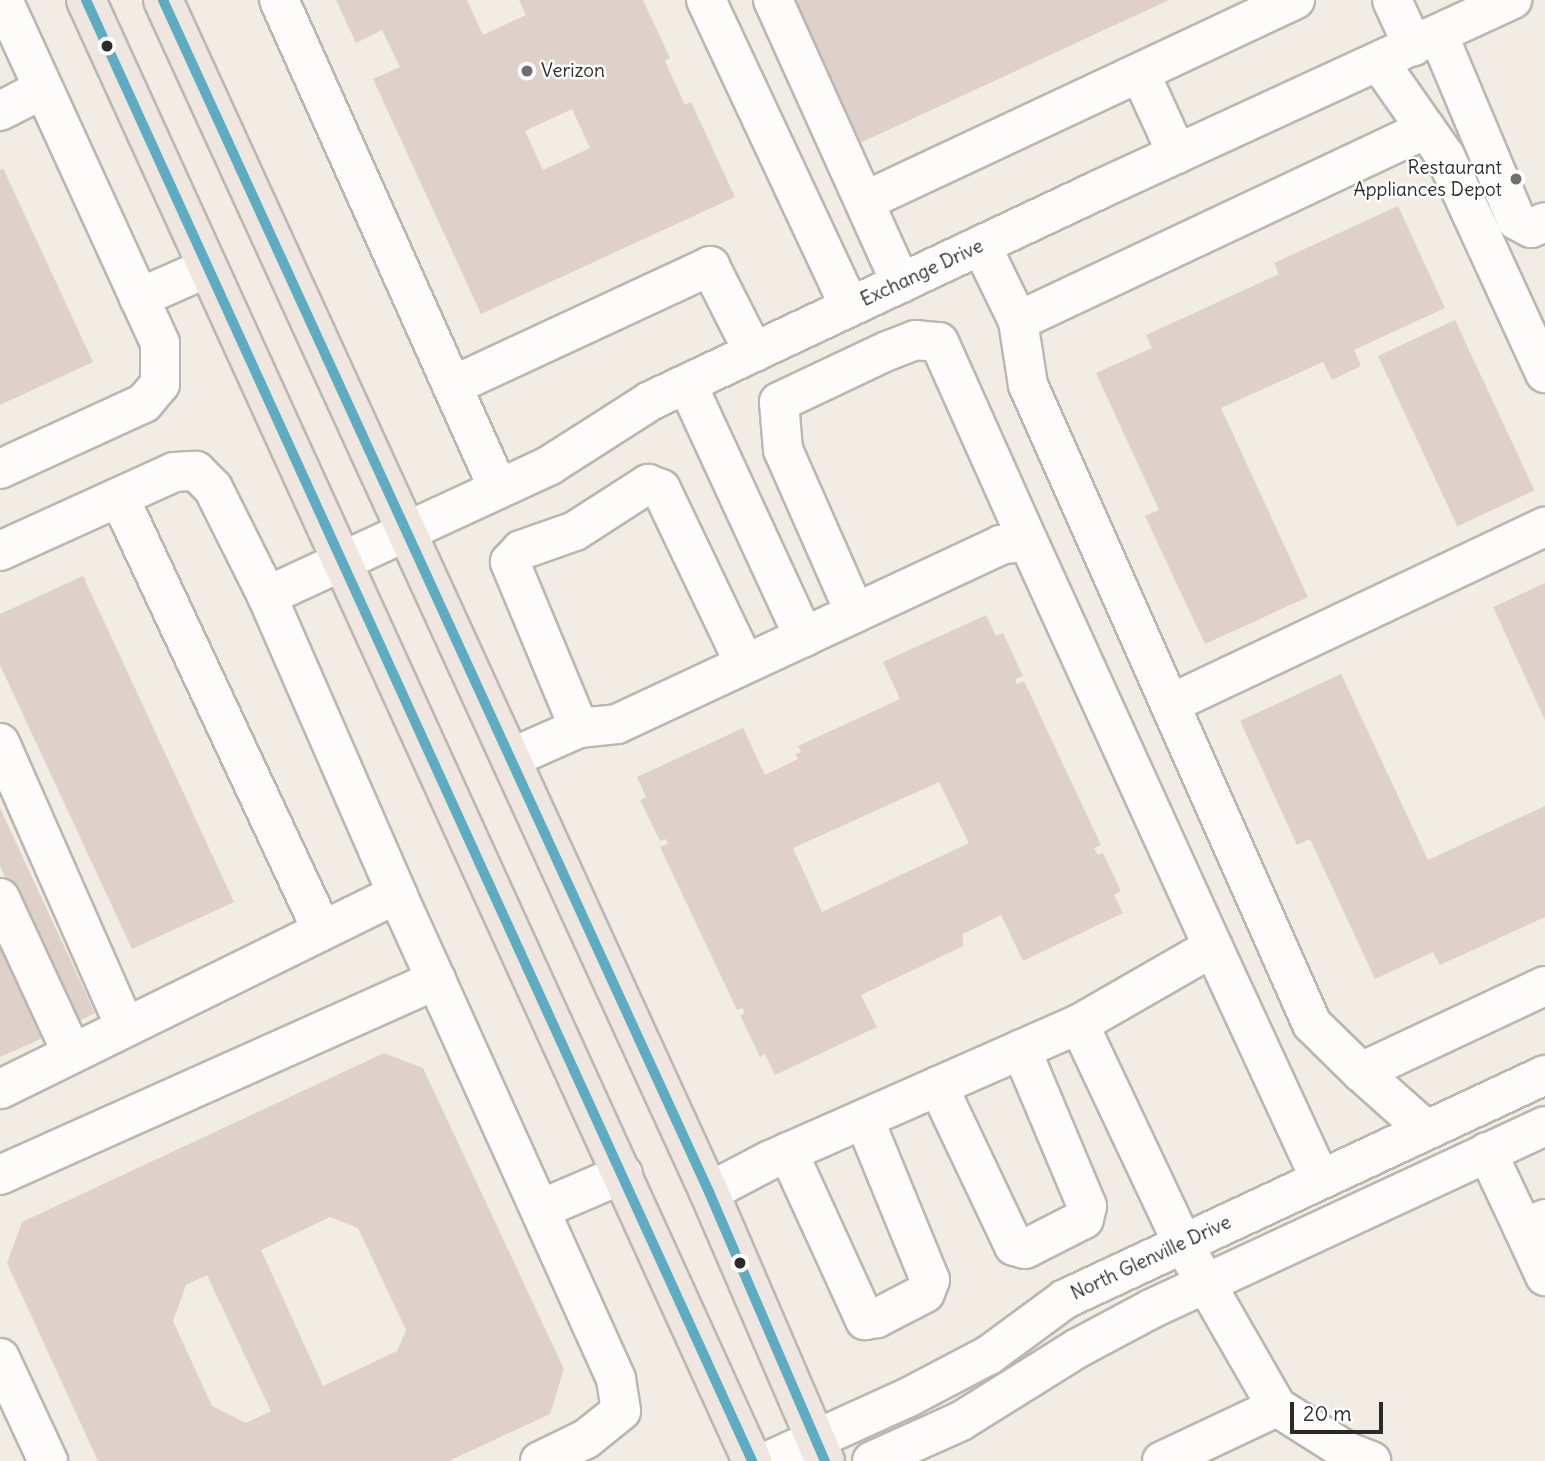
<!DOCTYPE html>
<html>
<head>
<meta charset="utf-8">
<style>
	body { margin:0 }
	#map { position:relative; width:1545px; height:1461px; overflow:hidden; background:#f1ede4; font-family:Delius,sans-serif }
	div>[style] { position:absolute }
	.building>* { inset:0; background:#e0d0ca; transform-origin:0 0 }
	.roads { filter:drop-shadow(2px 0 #bab7b1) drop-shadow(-2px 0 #bab7b1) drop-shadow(0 2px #bab7b1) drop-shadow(0 -2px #bab7b1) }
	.minor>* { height:38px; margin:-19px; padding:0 19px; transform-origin:19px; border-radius:19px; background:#fdfcfb }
	.major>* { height:38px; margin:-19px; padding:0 19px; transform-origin:19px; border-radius:19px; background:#eee6df }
	.bus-1>* { height:10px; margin:-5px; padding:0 5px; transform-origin:5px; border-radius:5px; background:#5eacc1 }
	.dots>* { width:19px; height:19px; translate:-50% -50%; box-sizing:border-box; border:4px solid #fff; border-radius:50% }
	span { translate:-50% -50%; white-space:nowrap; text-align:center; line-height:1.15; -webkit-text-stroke:5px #fff; paint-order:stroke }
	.poi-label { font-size:19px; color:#2b2b2b }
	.left { translate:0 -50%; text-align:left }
	.right { translate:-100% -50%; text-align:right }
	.street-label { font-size:19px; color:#2b2b2b }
	.scale { position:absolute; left:1290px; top:1402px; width:93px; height:32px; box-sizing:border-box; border:4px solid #2b2b2b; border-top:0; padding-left:9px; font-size:21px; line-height:24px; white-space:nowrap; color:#2b2b2b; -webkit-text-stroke:5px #fff; paint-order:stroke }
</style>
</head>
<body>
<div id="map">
	<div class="building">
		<i style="clip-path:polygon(evenodd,336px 0,467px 0,483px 35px,526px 15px,519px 0,643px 0,670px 58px,665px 61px,685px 105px,691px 102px,735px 197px,481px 314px,373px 79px,400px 67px,382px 30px,356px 43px,336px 0,572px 109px,590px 148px,543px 170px,525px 131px,572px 109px)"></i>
		<i style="clip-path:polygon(799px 0,1169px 0,860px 143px,795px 2px)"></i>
		<i style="clip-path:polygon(3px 168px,93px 362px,0 405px,0 170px)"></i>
		<i style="clip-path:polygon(1398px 206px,1445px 308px,1354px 350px,1361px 366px,1332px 380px,1323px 362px,1221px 408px,1308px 597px,1205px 644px,1145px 516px,1159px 510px,1096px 373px,1152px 348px,1146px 335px,1279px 274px,1274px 263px)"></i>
		<i style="left:1455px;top:320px;width:188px;height:85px;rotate:65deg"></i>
		<i style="clip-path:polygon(83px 576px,234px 902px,132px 949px,0 665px,0 614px)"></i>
		<i style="clip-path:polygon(1545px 583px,1545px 720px,1493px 607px)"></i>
		<i style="clip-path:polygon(evenodd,986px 615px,996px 636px,1003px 633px,1023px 676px,1015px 679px,1017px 684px,1024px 681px,1101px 845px,1094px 848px,1098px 855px,1103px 853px,1121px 891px,1114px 895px,1123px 913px,1023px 961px,1001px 915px,963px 934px,963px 946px,861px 995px,877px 1027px,775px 1075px,765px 1054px,760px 1057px,740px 1015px,745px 1013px,742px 1008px,737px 1010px,660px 847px,668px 844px,666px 839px,660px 841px,640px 800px,646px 797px,637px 777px,743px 728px,765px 775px,798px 759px,795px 754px,801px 752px,798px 746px,900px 699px,883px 662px,986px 615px,939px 782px,969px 843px,822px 912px,793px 848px,939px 782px)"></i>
		<i style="clip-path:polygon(1341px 674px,1428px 860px,1545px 806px,1545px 917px,1440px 965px,1433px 952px,1375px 979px,1310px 839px,1297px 845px,1240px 721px)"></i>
		<i style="clip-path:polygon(0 808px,95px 1013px,73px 1024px,0 866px)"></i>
		<i style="clip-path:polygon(0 941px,45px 1037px,0 1057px)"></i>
		<i style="clip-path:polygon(evenodd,384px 1053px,423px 1068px,564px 1369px,550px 1414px,449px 1461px,98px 1461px,7px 1263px,22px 1222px,384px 1053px,330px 1217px,358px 1228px,406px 1330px,397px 1351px,323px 1386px,261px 1250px,330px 1217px,384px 1053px,207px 1275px,271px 1411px,246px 1423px,212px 1406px,173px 1321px,186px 1285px,207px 1275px)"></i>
	</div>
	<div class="roads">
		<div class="minor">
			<i style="left:279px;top:0;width:535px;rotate:65.83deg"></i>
			<i style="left:706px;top:0;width:339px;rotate:64.9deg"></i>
			<i style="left:773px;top:0;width:311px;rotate:65.7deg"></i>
			<i style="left:1392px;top:0;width:51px;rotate:65.5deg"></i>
			<i style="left:1438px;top:34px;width:202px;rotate:67.2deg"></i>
			<i style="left:1516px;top:220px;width:17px;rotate:28deg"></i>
			<i style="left:1531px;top:228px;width:15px;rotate:-23deg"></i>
			<i style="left:1379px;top:62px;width:115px;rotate:54.9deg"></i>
			<i style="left:1445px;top:156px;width:239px;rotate:65.3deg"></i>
			<i style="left:1140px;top:73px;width:89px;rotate:65.4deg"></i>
			<i style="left:0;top:111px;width:48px;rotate:-27.1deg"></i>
			<i style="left:865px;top:201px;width:475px;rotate:-25.1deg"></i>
			<i style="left:981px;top:245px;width:85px;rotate:64deg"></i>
			<i style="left:1018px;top:321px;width:65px;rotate:81.1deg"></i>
			<i style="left:1028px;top:385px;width:699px;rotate:66.04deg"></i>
			<i style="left:1312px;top:1024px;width:69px;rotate:44.4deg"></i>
			<i style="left:139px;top:298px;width:74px;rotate:-23.8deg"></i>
			<i style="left:1018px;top:321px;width:451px;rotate:-25.2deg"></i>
			<i style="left:687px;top:384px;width:279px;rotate:65.2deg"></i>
			<i style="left:452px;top:386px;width:285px;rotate:-24.9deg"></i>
			<i style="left:710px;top:266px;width:97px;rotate:63.2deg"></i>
			<i style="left:0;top:469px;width:158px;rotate:-24.6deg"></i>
			<i style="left:144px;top:403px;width:25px;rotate:-50deg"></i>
			<i style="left:160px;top:384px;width:41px;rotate:-90deg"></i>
			<i style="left:160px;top:343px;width:377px;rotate:-114.6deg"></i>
			<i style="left:119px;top:497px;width:478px;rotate:64.9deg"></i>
			<i style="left:0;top:551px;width:191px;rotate:-24.4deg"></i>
			<i style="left:174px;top:472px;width:22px;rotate:-3deg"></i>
			<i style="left:196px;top:471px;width:24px;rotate:45deg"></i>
			<i style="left:213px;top:488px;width:121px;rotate:63.4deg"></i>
			<i style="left:267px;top:596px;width:325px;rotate:66.4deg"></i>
			<i style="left:397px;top:894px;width:442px;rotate:153.8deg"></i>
			<i style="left:267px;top:596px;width:312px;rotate:-24.8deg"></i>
			<i style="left:550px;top:465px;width:119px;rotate:-32.6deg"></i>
			<i style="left:650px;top:401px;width:495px;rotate:-25.2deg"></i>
			<i style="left:1098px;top:190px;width:456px;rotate:-24.7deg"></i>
			<i style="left:855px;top:613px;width:178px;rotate:-113.8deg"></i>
			<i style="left:783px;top:450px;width:48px;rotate:-94.8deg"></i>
			<i style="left:779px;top:402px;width:119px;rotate:-25.3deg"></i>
			<i style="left:887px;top:351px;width:30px;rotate:-21deg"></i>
			<i style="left:915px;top:340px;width:24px;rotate:5deg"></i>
			<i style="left:939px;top:342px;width:218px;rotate:65.9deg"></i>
			<i style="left:1170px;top:704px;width:415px;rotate:-25.3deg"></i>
			<i style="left:579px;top:728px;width:180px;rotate:-112.6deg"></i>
			<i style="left:510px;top:562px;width:16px;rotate:-47deg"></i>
			<i style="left:521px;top:550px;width:57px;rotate:-19.4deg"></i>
			<i style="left:575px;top:531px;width:87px;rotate:-32.8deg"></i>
			<i style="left:648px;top:484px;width:14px;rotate:21deg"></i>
			<i style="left:661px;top:489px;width:194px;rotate:64.4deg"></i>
			<i style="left:0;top:743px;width:310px;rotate:66.2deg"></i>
			<i style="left:511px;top:758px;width:74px;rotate:-23.8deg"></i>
			<i style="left:579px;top:728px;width:38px;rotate:-6deg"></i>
			<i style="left:617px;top:724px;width:423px;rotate:-25deg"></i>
			<i style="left:1000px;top:545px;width:28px;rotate:-8deg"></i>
			<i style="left:1028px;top:541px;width:446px;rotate:65.5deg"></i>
			<i style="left:1213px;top:947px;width:155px;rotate:150.1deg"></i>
			<i style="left:1079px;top:1024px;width:338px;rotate:156.2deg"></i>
			<i style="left:770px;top:1160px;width:69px;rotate:152.3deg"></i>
			<i style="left:397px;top:894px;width:94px;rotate:65.6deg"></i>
			<i style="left:0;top:898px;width:171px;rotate:65.1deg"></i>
			<i style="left:1213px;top:947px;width:255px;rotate:65.2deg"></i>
			<i style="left:1079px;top:1024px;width:241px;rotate:64.7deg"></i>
			<i style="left:1182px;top:1242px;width:190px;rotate:60.1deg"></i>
			<i style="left:1277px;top:1407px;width:84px;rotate:32.4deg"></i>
			<i style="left:1348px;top:1452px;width:25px;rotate:21deg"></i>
			<i style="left:938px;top:1086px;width:177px;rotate:64.6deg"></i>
			<i style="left:1014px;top:1246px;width:11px;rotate:15deg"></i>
			<i style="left:1025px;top:1249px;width:66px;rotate:-27deg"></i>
			<i style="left:1084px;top:1219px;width:13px;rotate:-77deg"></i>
			<i style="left:1087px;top:1206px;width:170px;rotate:-112.8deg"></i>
			<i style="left:1426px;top:1130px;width:87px;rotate:-138.3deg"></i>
			<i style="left:1361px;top:1072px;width:203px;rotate:-25.1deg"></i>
			<i style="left:788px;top:1152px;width:185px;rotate:65.4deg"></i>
			<i style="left:865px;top:1320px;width:12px;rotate:-9deg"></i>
			<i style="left:877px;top:1318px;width:54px;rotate:-27.5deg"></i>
			<i style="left:925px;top:1293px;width:14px;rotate:-69deg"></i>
			<i style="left:930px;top:1280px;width:174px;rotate:-112.3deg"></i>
			<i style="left:1487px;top:1152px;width:84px;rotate:64.7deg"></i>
			<i style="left:1523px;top:1228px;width:24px;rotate:-22deg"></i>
			<i style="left:0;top:1175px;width:478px;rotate:-24.1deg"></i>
			<i style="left:436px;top:980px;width:438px;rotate:65.7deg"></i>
			<i style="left:616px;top:1379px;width:32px;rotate:81deg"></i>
			<i style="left:621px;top:1411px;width:45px;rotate:141.3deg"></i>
			<i style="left:586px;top:1439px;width:51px;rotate:154.4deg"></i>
			<i style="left:541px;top:1209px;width:89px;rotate:-23.1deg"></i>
			<i style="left:1523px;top:1228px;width:53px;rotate:65.4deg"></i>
			<i style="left:0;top:1358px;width:114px;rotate:65deg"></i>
			<i style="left:768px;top:1461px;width:153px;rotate:-24.4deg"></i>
			<i style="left:907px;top:1398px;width:93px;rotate:-27.7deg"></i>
			<i style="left:989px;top:1355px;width:94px;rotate:-36.4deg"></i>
			<i style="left:1065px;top:1299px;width:530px;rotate:-25.02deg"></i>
			<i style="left:872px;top:1461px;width:98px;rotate:-24.2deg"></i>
			<i style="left:961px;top:1421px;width:138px;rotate:-32deg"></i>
			<i style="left:1078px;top:1348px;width:83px;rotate:-28.1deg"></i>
			<i style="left:1151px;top:1309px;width:434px;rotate:-24.9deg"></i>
			<i style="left:1162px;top:1461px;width:127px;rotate:-25.2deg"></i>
		</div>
		<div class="major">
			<i style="left:86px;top:0;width:1606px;rotate:65.49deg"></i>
			<i style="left:163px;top:0;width:1311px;rotate:65.39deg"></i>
			<i style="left:709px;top:1192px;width:293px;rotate:66.7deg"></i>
		</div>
	</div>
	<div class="bus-1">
		<i style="left:86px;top:0;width:1606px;rotate:65.49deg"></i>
		<i style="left:163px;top:0;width:1311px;rotate:65.39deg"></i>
		<i style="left:709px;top:1192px;width:293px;rotate:66.7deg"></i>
	</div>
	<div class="dots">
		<i style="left:107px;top:46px;background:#2b2b2b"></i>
		<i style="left:527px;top:71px;background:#706f6c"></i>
		<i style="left:1516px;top:179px;background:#706f6c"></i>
		<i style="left:740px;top:1263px;background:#2b2b2b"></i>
	</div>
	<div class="poi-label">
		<span class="left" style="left:541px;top:71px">Verizon</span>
		<span class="right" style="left:1502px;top:179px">Restaurant<br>Appliances Depot</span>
	</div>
	<div class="street-label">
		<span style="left:922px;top:273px;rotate:-25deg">Exchange Drive</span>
		<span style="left:1151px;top:1258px;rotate:-25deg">North Glenville Drive</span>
	</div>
	<div class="scale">20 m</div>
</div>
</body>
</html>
